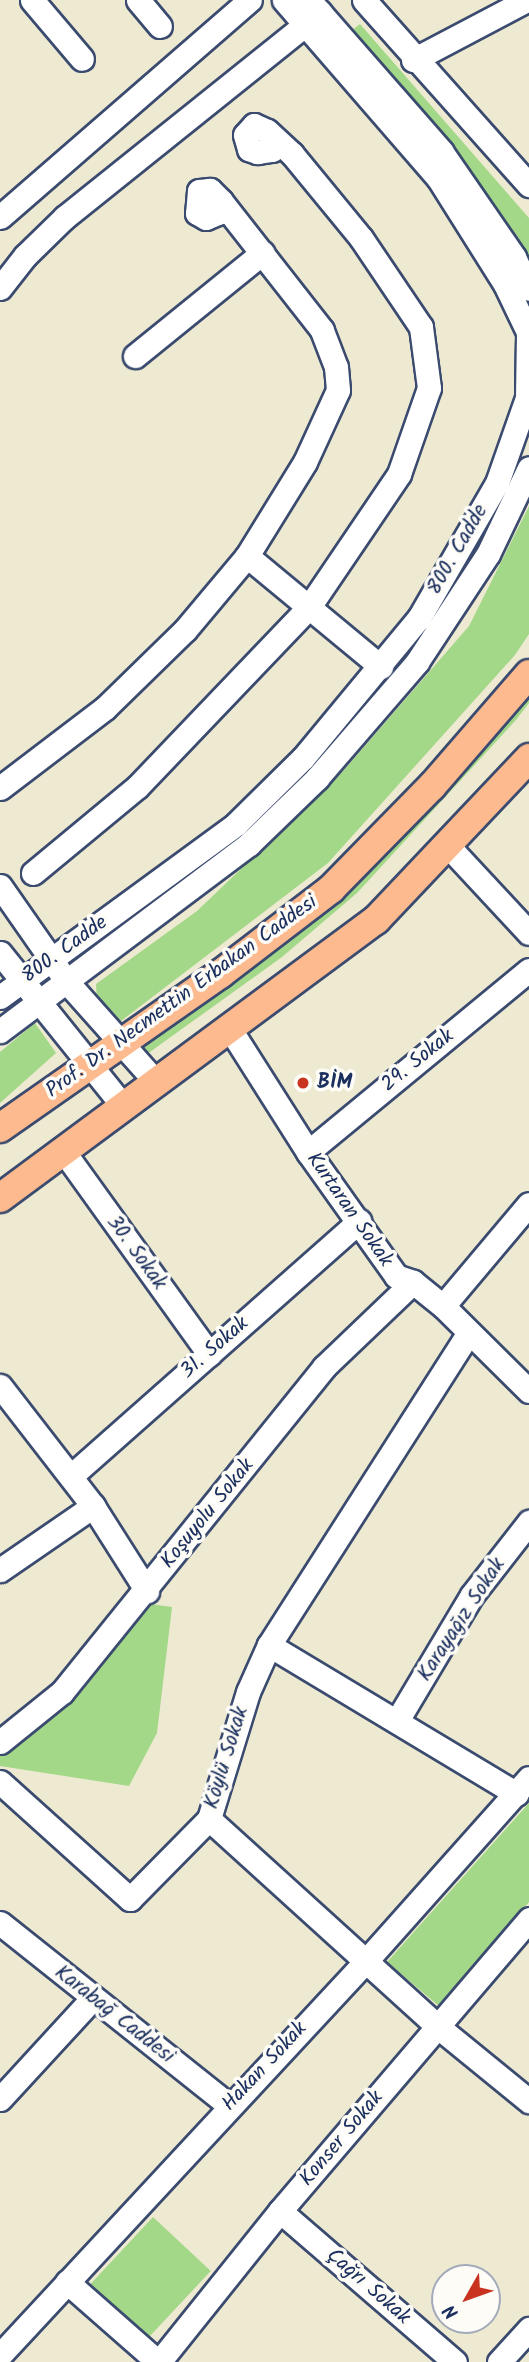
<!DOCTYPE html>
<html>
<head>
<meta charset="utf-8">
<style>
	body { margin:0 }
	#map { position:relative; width:529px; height:2362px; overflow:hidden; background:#eeead2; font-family:Kalam,sans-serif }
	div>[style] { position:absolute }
	.green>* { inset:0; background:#a3d889; transform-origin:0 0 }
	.roads { filter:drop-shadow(2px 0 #3b4b6f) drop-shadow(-2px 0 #3b4b6f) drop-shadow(0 2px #3b4b6f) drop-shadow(0 -2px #3b4b6f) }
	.minor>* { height:23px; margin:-11.5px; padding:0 11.5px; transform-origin:11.5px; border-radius:11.5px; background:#fff }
	.major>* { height:28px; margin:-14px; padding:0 14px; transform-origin:14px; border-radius:14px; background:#fcba8e }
	.dots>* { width:19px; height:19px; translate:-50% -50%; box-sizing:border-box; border:4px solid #fdfcf7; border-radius:50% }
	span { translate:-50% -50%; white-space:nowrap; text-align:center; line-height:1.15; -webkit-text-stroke:7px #fdfcf7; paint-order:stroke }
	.street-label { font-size:21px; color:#1b2f5e }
	.poi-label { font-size:21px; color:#1b2f5e; font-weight:700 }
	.left { translate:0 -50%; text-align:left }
	.north { position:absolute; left:431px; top:2264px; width:70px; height:70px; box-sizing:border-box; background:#fdfcf7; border:2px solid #a3aaba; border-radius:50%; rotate:230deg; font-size:19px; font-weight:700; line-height:28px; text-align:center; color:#1b2f5e }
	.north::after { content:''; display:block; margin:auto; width:24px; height:32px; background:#c8321e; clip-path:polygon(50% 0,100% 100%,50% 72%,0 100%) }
</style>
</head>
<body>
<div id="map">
	<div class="green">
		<i style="clip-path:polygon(360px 24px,529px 218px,529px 260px,347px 34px)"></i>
		<i style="clip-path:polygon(529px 506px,529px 634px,515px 655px,328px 863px,121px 1021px,97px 1001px,96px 984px,197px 911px,344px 770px,469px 626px)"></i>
		<i style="clip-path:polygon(529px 687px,529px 703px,516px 720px,357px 893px,282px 957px,143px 1057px,137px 1048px,334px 905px,402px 837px)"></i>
		<i style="clip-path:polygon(35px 1023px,56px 1053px,0 1103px,0 1052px)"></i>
		<i style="clip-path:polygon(150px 1604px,172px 1607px,157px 1733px,129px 1786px,0 1766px,0 1752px,70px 1696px)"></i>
		<i style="clip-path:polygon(529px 1803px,529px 1902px,440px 2007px,387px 1962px)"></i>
		<i style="left:153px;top:2217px;width:79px;height:98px;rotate:43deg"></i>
	</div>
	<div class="roads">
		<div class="minor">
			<i style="left:32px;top:0;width:77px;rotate:49.7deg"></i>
			<i style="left:138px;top:0;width:34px;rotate:50deg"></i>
			<i style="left:309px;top:0;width:201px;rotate:48.8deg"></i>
			<i style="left:441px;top:151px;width:129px;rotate:55.4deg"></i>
			<i style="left:514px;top:257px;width:35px;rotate:65deg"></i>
			<i style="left:364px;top:0;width:248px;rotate:48.3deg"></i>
			<i style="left:413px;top:60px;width:129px;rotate:-27.8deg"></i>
			<i style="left:0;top:217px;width:331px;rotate:-41deg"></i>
			<i style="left:0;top:288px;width:41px;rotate:-52deg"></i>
			<i style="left:25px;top:256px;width:56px;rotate:-44.3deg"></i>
			<i style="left:65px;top:217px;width:327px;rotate:-38.7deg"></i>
			<i style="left:135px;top:356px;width:164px;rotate:-39deg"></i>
			<i style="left:247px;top:556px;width:174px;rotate:39.6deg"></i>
			<i style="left:0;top:788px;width:132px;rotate:-37.3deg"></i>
			<i style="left:105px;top:708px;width:112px;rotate:-44.3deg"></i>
			<i style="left:185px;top:630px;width:97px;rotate:-50deg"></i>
			<i style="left:247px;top:556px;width:110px;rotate:-58.3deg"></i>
			<i style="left:305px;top:462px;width:79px;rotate:-65.4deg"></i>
			<i style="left:338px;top:390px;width:23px;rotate:-95deg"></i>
			<i style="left:336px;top:367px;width:40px;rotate:-111deg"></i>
			<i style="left:322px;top:330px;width:164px;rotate:-128.1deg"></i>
			<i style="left:221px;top:201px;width:16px;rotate:-135deg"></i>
			<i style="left:210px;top:190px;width:11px;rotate:175deg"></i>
			<i style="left:199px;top:191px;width:22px;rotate:95deg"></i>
			<i style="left:197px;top:213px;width:10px;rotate:29deg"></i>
			<i style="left:206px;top:218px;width:13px;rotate:-23deg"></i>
			<i style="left:218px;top:213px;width:12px;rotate:-76deg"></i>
			<i style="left:449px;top:847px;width:117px;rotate:47.1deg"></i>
			<i style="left:33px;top:873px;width:135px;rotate:-39.6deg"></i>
			<i style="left:137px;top:787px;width:249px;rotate:-46.3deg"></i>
			<i style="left:309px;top:607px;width:161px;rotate:-55.9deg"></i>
			<i style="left:399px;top:474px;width:91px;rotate:-70.8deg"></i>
			<i style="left:429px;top:388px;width:62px;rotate:-97.5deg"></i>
			<i style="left:421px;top:327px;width:107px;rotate:-124deg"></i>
			<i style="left:361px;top:238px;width:109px;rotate:-129.4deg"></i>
			<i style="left:292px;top:154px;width:34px;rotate:-137deg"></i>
			<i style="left:267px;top:131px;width:14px;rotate:-155deg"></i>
			<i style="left:254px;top:125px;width:13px;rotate:132deg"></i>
			<i style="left:245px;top:135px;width:15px;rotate:74deg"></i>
			<i style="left:249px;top:149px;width:9px;rotate:21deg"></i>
			<i style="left:257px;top:152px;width:15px;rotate:-8deg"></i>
			<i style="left:272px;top:150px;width:11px;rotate:-68deg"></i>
			<i style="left:0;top:886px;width:117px;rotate:55.1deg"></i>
			<i style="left:67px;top:982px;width:135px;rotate:48.3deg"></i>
			<i style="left:0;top:953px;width:198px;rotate:51.2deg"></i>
			<i style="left:0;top:997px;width:293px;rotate:-36.2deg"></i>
			<i style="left:236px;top:824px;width:94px;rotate:-44.6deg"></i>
			<i style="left:303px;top:758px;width:182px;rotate:-50.4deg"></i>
			<i style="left:419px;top:618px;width:156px;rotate:-60deg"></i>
			<i style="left:497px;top:483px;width:90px;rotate:-70.6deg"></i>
			<i style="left:527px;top:398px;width:66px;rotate:-89.1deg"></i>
			<i style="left:528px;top:332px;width:53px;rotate:-115.6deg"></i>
			<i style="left:505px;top:284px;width:124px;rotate:-122.2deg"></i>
			<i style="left:439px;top:179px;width:237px;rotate:-130.9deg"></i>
			<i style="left:230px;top:1029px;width:146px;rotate:57.6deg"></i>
			<i style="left:308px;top:1152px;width:152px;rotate:54.6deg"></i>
			<i style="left:396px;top:1276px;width:18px;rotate:19deg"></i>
			<i style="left:413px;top:1282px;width:38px;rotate:39deg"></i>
			<i style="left:443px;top:1306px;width:121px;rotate:44.7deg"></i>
			<i style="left:0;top:1031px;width:311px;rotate:-36.9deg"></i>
			<i style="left:249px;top:844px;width:95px;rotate:-44.1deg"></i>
			<i style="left:317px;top:778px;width:153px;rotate:-49.2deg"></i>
			<i style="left:417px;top:662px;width:129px;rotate:-56.7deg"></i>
			<i style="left:488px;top:554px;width:95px;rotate:-64.5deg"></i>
			<i style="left:64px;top:1152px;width:249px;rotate:54.3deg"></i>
			<i style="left:308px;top:1152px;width:286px;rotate:-39.5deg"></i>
			<i style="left:443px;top:1306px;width:133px;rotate:-49.9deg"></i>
			<i style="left:468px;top:1334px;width:369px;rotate:122.6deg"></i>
			<i style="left:269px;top:1645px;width:51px;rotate:114.1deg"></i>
			<i style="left:248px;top:1692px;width:133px;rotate:107.1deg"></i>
			<i style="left:209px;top:1819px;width:308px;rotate:42.2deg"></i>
			<i style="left:437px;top:2026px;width:119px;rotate:39.2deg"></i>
			<i style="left:0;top:1386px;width:152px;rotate:52.2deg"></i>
			<i style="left:93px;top:1506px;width:101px;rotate:57.6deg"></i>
			<i style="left:71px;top:1476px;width:385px;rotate:-41.5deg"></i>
			<i style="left:0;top:1570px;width:113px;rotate:-34.5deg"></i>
			<i style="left:269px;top:1645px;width:289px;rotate:31deg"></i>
			<i style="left:398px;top:1719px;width:144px;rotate:-59.2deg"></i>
			<i style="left:472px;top:1595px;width:93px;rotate:-52deg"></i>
			<i style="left:0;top:1742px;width:80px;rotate:-38.9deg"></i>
			<i style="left:62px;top:1692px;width:417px;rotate:-51.1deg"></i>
			<i style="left:324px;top:1367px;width:123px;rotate:-43.7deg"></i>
			<i style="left:0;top:1782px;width:175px;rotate:42deg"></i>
			<i style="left:130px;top:1899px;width:112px;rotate:-45.4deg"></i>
			<i style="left:0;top:1923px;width:293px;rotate:38.5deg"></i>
			<i style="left:0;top:2099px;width:136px;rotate:-47.4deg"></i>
			<i style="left:280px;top:2211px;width:231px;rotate:40.8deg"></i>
			<i style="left:67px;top:2282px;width:121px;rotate:41.3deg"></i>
			<i style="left:0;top:2355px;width:536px;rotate:-47.12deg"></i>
			<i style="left:365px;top:1962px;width:246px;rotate:-48.3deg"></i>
			<i style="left:159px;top:2362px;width:193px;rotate:-51.3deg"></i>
			<i style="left:280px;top:2211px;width:384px;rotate:-49.5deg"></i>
			<i style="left:499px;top:2362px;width:45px;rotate:-47.7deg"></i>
		</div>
		<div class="major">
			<i style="left:0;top:1128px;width:269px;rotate:-35deg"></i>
			<i style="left:220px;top:974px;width:140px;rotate:-37.4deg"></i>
			<i style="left:331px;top:889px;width:144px;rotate:-45.6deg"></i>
			<i style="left:432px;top:786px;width:148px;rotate:-49.1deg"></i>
			<i style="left:0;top:1198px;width:468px;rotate:-36.5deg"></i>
			<i style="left:376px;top:920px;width:223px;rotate:-46.6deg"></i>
		</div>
	</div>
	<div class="dots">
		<i style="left:303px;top:1083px;background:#c8321e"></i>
	</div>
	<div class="street-label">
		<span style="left:458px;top:550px;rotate:-60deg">800. Cadde</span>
		<span style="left:65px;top:950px;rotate:-36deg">800. Cadde</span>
		<span style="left:182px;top:997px;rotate:-36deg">Prof. Dr. Necmettin Erbakan Caddesi</span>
		<span style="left:418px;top:1061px;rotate:-39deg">29. Sokak</span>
		<span style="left:349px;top:1210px;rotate:55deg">Kurtaran Sokak</span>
		<span style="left:136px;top:1253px;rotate:54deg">30. Sokak</span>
		<span style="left:215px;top:1348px;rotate:-41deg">31. Sokak</span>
		<span style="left:208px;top:1514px;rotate:-51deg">Koşuyolu Sokak</span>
		<span style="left:462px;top:1620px;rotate:-57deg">Karayağız Sokak</span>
		<span style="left:227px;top:1758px;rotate:-73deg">Köylü Sokak</span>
		<span style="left:114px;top:2015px;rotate:38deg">Karabağ Caddesi</span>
		<span style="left:265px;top:2067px;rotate:-47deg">Hakan Sokak</span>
		<span style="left:342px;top:2139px;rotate:-50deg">Konser Sokak</span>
		<span style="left:368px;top:2287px;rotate:41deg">Çağrı Sokak</span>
	</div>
	<div class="poi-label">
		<span class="left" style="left:317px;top:1083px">BİM</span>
	</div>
	<div class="north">N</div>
</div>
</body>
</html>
